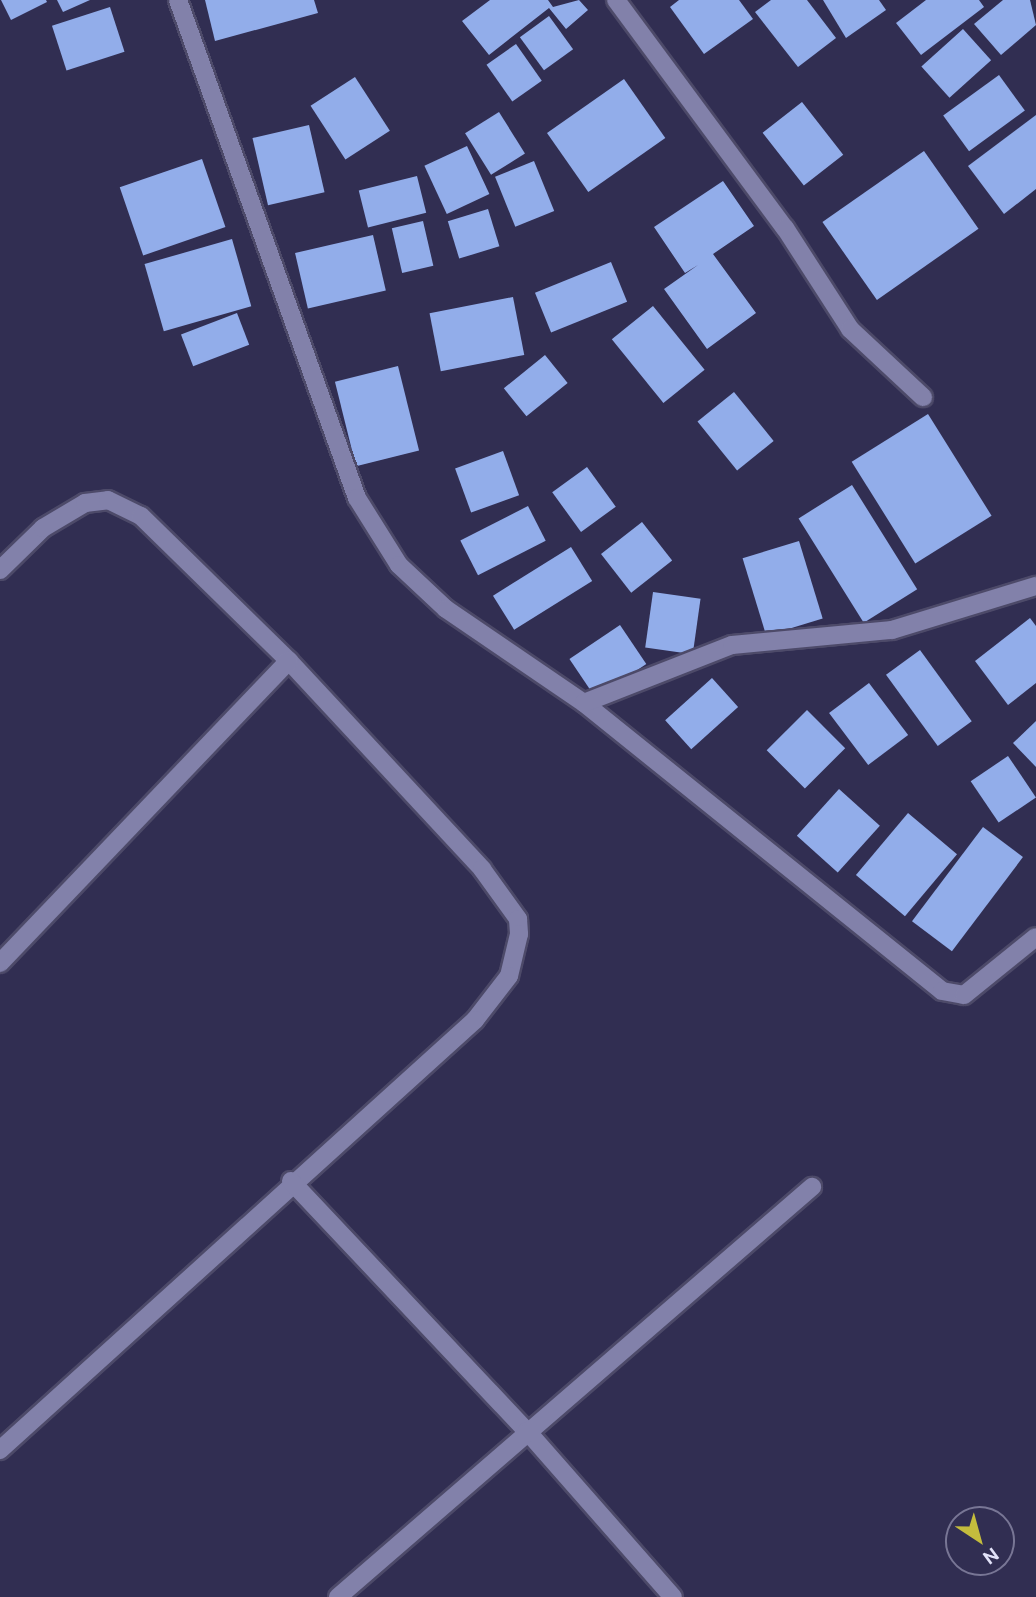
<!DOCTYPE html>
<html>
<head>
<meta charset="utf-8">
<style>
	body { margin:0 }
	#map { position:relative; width:1036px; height:1597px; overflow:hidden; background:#312e52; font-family:Ubuntu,sans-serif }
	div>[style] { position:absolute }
	.building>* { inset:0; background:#92adea; transform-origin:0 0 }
	.roads { filter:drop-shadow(2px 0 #4d4a69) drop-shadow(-2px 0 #4d4a69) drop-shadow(0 2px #4d4a69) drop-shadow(0 -2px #4d4a69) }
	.minor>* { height:18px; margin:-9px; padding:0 9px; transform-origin:9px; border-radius:9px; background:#8281aa }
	span { translate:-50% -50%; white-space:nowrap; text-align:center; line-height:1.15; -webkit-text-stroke:7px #312e52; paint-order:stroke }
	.north { position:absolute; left:945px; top:1506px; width:70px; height:70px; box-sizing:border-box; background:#312e52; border:2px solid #787695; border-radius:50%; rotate:144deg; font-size:19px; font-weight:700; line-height:28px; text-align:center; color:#e2e2f9 }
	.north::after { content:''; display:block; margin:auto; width:24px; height:32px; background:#c4bc3d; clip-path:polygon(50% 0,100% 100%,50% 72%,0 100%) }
</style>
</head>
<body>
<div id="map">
	<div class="building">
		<i style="clip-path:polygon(1px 0,46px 0,47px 2px,11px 20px)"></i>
		<i style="clip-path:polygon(57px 0,90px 0,63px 12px)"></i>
		<i style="clip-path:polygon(205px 0,314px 0,318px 13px,215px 41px)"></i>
		<i style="clip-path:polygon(490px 0,548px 0,553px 7px,579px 0,588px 10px,566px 29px,549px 8px,489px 55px,462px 21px)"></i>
		<i style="clip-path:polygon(679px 0,739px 0,753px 19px,704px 54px,670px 7px)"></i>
		<i style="clip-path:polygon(771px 0,807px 0,836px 38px,798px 67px,755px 12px)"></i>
		<i style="clip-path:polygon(823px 0,879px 0,886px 10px,846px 38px)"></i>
		<i style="clip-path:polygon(926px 0,979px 0,984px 7px,921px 55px,896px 23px)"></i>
		<i style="clip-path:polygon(1003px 0,1030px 0,1036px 25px,1001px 55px,974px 24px)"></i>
		<i style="left:110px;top:7px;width:47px;height:61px;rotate:72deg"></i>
		<i style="left:549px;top:16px;width:41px;height:36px;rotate:54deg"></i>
		<i style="left:963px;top:29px;width:42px;height:56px;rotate:48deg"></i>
		<i style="left:516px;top:44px;width:45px;height:36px;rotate:55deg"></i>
		<i style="left:999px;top:75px;width:44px;height:69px;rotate:54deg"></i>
		<i style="left:355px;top:77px;width:64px;height:53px;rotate:57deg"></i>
		<i style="left:624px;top:79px;width:72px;height:94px;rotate:55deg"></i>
		<i style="left:802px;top:102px;width:67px;height:50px;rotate:52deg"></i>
		<i style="left:499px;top:112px;width:49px;height:40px;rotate:58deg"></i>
		<i style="clip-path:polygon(1036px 115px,1036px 189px,1004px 214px,968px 166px)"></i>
		<i style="left:309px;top:125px;width:69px;height:58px;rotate:77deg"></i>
		<i style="left:467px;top:146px;width:53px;height:47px;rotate:65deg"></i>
		<i style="left:924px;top:151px;width:95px;height:124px;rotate:55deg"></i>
		<i style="left:202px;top:159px;width:72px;height:87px;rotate:71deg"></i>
		<i style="left:534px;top:161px;width:54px;height:42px;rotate:68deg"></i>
		<i style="left:417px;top:176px;width:38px;height:60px;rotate:76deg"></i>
		<i style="clip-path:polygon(723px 181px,754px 226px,713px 254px,756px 313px,707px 349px,664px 289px,698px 265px,685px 273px,654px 227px)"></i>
		<i style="left:488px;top:209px;width:39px;height:42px;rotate:73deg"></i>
		<i style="left:423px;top:221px;width:46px;height:32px;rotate:77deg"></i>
		<i style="left:373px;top:235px;width:57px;height:80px;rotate:77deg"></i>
		<i style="left:232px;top:239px;width:70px;height:91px;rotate:74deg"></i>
		<i style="left:611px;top:262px;width:43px;height:82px;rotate:68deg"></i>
		<i style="left:513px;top:297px;width:59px;height:85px;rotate:79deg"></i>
		<i style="left:653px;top:306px;width:82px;height:53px;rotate:51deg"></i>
		<i style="left:237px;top:313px;width:34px;height:60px;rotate:69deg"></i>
		<i style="left:545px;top:355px;width:36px;height:53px;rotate:51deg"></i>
		<i style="left:398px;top:366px;width:87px;height:65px;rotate:76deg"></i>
		<i style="left:734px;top:392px;width:63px;height:47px;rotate:51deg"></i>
		<i style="left:928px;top:414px;width:120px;height:90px;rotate:58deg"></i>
		<i style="left:503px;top:451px;width:47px;height:51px;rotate:70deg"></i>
		<i style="left:587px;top:467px;width:49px;height:43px;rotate:54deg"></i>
		<i style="left:852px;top:485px;width:123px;height:63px;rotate:58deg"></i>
		<i style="left:528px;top:506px;width:39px;height:76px;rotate:63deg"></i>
		<i style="left:642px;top:522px;width:49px;height:52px;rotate:52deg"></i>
		<i style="left:799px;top:541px;width:81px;height:59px;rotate:73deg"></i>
		<i style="left:571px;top:547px;width:40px;height:92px;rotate:58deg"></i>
		<i style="left:653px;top:592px;width:48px;height:56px;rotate:8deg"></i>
		<i style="clip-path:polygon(1030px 618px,1036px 626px,1036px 683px,1008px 705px,975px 661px)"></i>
		<i style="left:620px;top:625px;width:47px;height:61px;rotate:56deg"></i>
		<i style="left:920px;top:650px;width:88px;height:42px;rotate:54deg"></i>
		<i style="left:712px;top:678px;width:39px;height:63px;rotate:48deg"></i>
		<i style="left:869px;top:683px;width:65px;height:50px;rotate:53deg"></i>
		<i style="left:807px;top:710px;width:54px;height:57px;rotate:45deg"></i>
		<i style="clip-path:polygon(1036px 721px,1036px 767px,1013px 743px)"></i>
		<i style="left:1008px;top:756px;width:50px;height:45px;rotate:56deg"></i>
		<i style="left:839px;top:789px;width:55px;height:63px;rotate:42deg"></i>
		<i style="left:908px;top:813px;width:64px;height:81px;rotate:40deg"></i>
		<i style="left:983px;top:827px;width:50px;height:118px;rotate:37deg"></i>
	</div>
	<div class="roads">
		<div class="minor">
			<i style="left:178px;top:0;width:529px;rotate:70.23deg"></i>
			<i style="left:357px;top:498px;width:79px;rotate:57.9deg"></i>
			<i style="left:399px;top:565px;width:64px;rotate:43.1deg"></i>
			<i style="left:446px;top:609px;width:167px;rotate:34.3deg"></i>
			<i style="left:584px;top:703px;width:459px;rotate:38.8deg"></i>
			<i style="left:942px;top:991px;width:22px;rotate:10deg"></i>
			<i style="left:964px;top:995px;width:92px;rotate:-38.9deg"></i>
			<i style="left:616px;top:0;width:284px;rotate:53.5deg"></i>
			<i style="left:785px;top:228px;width:120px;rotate:57.2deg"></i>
			<i style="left:850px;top:329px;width:100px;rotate:43deg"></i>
			<i style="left:0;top:570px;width:60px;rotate:-44.3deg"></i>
			<i style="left:43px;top:528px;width:49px;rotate:-30.8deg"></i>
			<i style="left:85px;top:503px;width:23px;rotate:-7deg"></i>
			<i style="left:108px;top:500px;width:37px;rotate:26deg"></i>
			<i style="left:141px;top:516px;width:207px;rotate:44.4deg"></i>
			<i style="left:289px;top:661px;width:284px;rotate:47.1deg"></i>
			<i style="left:482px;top:869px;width:62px;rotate:54.2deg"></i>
			<i style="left:518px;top:919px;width:15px;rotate:86deg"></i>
			<i style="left:519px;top:934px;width:43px;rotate:103.4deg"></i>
			<i style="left:509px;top:976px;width:56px;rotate:127.7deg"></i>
			<i style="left:475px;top:1020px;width:641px;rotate:137.85deg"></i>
			<i style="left:584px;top:703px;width:159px;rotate:-21.4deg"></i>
			<i style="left:732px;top:645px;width:161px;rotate:-5.4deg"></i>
			<i style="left:892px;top:630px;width:151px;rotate:-17deg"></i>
			<i style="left:0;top:963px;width:418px;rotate:-46.3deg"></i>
			<i style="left:291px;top:1181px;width:344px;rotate:46.7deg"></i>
			<i style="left:527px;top:1431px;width:221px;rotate:48.7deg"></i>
			<i style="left:338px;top:1597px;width:627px;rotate:-40.86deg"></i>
		</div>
	</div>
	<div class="north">N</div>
</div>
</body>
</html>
